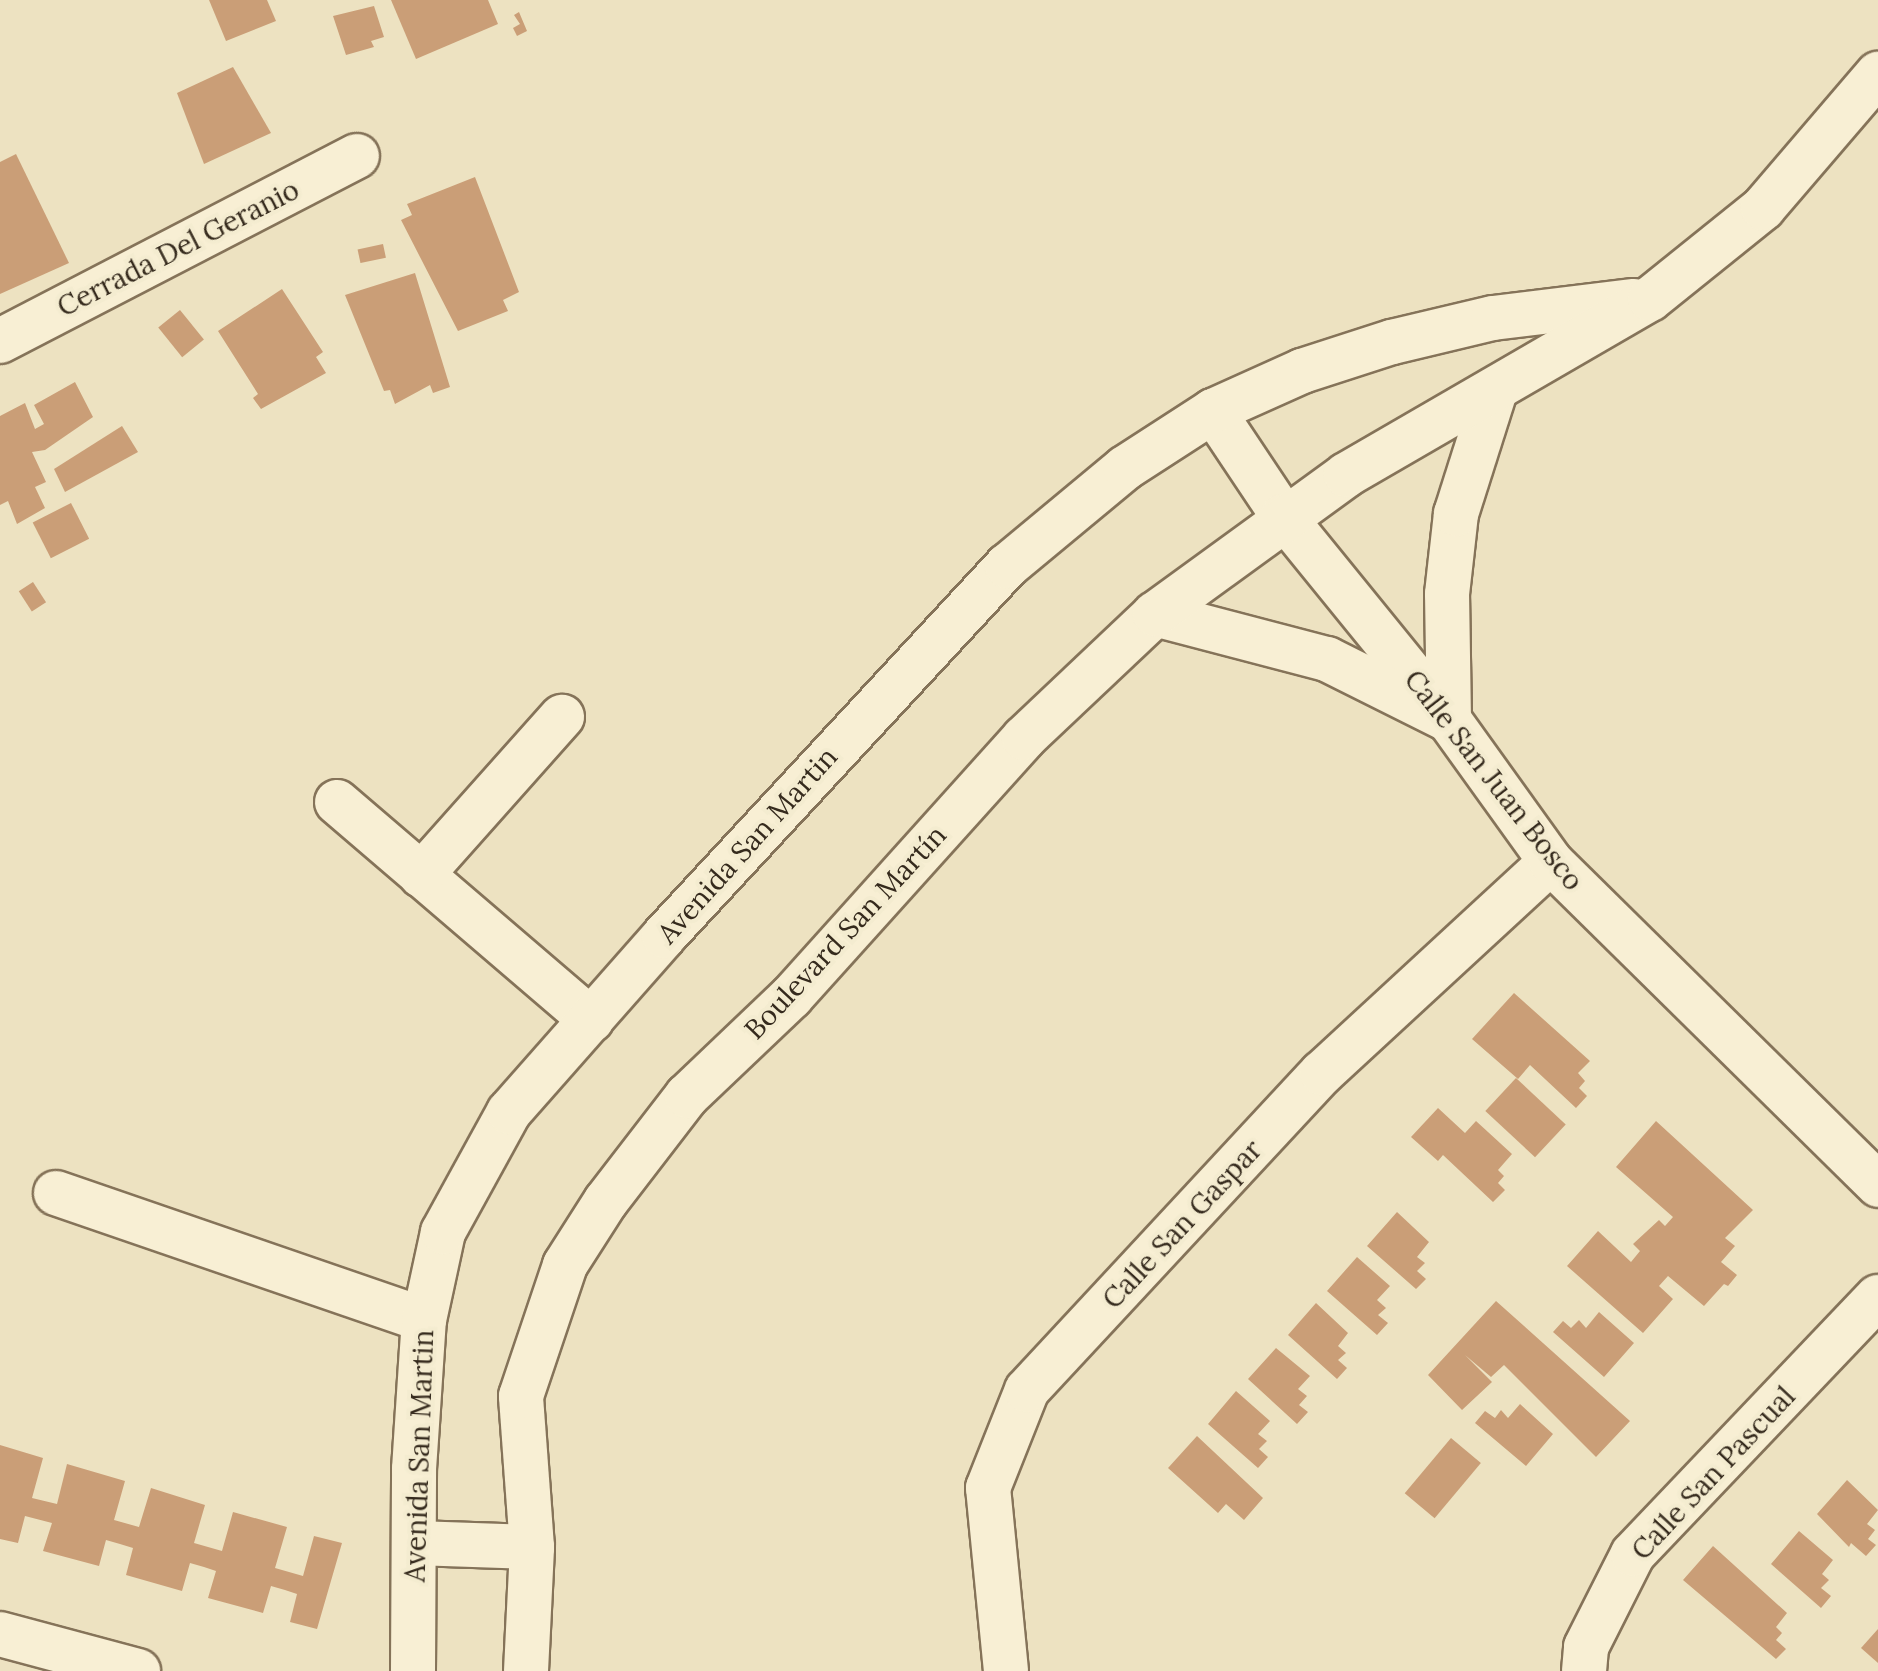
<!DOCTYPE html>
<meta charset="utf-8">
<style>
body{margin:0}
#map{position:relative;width:1878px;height:1671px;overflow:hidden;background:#ede2c1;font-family:Lora,serif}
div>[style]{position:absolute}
.building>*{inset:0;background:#ca9e77;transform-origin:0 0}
.roads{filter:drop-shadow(2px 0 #857359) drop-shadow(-2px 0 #857359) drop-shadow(0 2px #857359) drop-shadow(0 -2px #857359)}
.street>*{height:44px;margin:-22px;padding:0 22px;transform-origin:22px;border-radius:22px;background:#f8efd4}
.secondary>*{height:44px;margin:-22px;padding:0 22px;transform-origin:22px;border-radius:22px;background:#f8efd4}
span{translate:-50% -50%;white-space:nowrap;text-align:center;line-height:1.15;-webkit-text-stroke:8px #f4ecd0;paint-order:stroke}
.street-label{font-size:28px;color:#352a1d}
</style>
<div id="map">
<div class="building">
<i style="clip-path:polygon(209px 0,267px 0,276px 21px,226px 41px)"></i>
<i style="clip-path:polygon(391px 0,488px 0,498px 24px,416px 59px)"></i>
<i style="clip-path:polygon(374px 6px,384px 37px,371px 41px,374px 47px,346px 55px,333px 16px)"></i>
<i style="clip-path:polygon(519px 12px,527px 31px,517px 36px,513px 28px,520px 24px,514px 15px)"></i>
<i style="clip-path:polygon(233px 67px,271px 133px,204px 164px,177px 93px)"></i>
<i style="clip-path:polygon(16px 154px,69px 263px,0 294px,0 162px)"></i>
<i style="clip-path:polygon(475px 177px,519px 292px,503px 300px,508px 311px,458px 331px,401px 220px,412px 215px,407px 204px)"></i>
<i style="left:383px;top:244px;width:14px;height:26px;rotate:78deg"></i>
<i style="clip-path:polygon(415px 273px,450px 387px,433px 393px,430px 385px,395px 404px,390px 390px,384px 391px,345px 295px)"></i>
<i style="clip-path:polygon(282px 289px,323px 352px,316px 357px,326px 373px,261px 409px,253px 398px,258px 394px,218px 331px)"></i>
<i style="left:180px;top:310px;width:38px;height:28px;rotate:51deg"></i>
<i style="clip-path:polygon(75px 382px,93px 417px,45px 450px,32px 452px,46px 482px,35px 487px,45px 508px,17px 524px,8px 501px,0 505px,0 416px,25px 403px,35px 429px,44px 424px,34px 405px)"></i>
<i style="clip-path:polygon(122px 426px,138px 452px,65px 492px,54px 469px)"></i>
<i style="left:71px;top:503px;width:40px;height:43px;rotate:63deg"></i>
<i style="left:33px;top:582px;width:24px;height:17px;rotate:57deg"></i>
<i style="clip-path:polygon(1514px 993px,1590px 1061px,1578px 1073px,1585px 1081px,1579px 1088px,1587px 1096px,1576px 1108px,1530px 1065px,1518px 1079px,1472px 1039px)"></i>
<i style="left:1516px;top:1078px;width:68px;height:45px;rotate:43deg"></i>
<i style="clip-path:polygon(1438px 1108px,1465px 1133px,1476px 1121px,1512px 1154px,1498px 1170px,1504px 1176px,1498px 1183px,1505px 1190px,1493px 1202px,1443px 1155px,1438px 1161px,1411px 1137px)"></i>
<i style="clip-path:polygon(1656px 1121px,1753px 1210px,1725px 1238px,1735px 1246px,1721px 1262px,1737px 1275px,1728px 1286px,1724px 1284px,1704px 1306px,1668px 1276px,1659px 1286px,1673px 1299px,1643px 1333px,1567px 1266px,1598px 1231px,1631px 1262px,1640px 1251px,1633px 1244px,1659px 1220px,1665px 1226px,1673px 1217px,1616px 1167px)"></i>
<i style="clip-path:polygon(1397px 1212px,1429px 1242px,1417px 1257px,1425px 1263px,1417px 1271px,1426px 1279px,1416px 1289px,1367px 1246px)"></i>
<i style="clip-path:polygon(1357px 1257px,1390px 1286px,1377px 1300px,1386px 1308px,1378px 1315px,1388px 1323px,1377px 1335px,1327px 1291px)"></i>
<i style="clip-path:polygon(1496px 1301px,1630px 1421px,1596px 1457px,1504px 1365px,1491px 1377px,1465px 1355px,1492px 1382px,1462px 1410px,1428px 1375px)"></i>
<i style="clip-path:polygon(1316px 1303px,1348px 1333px,1338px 1346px,1346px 1353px,1338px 1360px,1347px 1368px,1337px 1379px,1288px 1335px)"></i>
<i style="clip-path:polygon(1599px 1312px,1634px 1343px,1604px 1377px,1553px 1332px,1563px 1321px,1571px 1328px,1579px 1320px,1586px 1328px)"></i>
<i style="clip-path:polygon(1276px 1348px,1310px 1376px,1298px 1389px,1307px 1396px,1299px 1405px,1308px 1412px,1297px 1424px,1248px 1379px)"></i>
<i style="clip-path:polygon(1236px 1391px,1270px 1421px,1258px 1434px,1267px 1441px,1259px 1449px,1268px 1457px,1258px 1468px,1208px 1424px)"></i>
<i style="clip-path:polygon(1520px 1404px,1553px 1434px,1526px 1466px,1475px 1423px,1485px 1411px,1495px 1418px,1501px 1410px,1508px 1418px)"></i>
<i style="clip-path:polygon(1197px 1436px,1263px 1498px,1244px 1520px,1226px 1504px,1218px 1513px,1168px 1468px)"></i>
<i style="left:1451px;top:1438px;width:39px;height:72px;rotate:40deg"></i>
<i style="clip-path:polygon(0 1445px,43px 1458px,32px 1498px,57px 1504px,67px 1464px,125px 1481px,114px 1520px,139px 1527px,151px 1488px,205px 1505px,194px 1543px,222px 1551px,233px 1512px,287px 1527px,275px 1568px,303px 1576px,314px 1536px,342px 1543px,317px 1629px,290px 1622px,297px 1594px,285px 1590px,271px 1586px,263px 1613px,208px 1598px,216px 1571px,204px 1567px,190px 1563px,182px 1591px,126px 1575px,133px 1548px,120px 1544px,106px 1540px,99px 1566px,43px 1551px,52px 1523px,25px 1516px,18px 1543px,0 1539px)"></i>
<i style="clip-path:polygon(1847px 1480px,1878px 1510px,1867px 1524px,1875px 1530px,1868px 1539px,1876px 1545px,1866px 1556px,1851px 1543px,1849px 1547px,1817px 1514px)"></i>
<i style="clip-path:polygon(1799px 1531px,1833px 1560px,1822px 1574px,1829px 1580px,1821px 1588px,1831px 1596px,1821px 1608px,1771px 1564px)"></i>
<i style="clip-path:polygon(1713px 1546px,1787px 1613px,1776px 1627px,1782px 1633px,1776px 1640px,1786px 1649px,1776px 1659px,1683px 1580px)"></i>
<i style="clip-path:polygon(1878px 1629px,1878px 1663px,1861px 1648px)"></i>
</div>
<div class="roads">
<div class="street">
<i style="left:0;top:341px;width:402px;rotate:-27.4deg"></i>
<i style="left:337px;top:802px;width:335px;rotate:40.6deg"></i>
<i style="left:421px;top:875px;width:212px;rotate:-48.3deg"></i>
<i style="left:56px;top:1193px;width:389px;rotate:19deg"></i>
<i style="left:415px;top:1543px;width:117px;rotate:2deg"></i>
<i style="left:0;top:1634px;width:143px;rotate:15deg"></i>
<i style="left:1006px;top:1671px;width:184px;rotate:-95.6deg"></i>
<i style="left:988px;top:1488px;width:105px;rotate:-68.3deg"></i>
<i style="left:1027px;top:1390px;width:433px;rotate:-47.1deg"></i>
<i style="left:1322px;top:1073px;width:311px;rotate:-42.7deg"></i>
<i style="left:1584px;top:1671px;width:24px;rotate:-85deg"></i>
<i style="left:1586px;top:1647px;width:104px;rotate:-63.2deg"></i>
<i style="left:1633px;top:1554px;width:355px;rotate:-46.4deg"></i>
</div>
<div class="secondary">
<i style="left:1213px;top:411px;width:126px;rotate:56.3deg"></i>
<i style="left:1283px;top:516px;width:263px;rotate:50.9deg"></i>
<i style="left:1449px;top:720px;width:175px;rotate:54.3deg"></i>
<i style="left:1551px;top:862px;width:460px;rotate:44.6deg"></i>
<i style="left:1155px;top:614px;width:178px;rotate:14.7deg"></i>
<i style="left:1327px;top:659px;width:136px;rotate:26.6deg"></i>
<i style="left:1449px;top:720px;width:126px;rotate:-90.9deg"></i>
<i style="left:1447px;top:594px;width:81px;rotate:-83.6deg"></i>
<i style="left:1456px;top:514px;width:126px;rotate:-72.4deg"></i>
<i style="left:413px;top:1671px;width:202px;rotate:-89.7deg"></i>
<i style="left:414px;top:1469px;width:149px;rotate:-86.2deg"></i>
<i style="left:424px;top:1320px;width:90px;rotate:-77.8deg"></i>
<i style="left:443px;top:1232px;width:137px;rotate:-61.2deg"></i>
<i style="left:509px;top:1112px;width:235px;rotate:-48.6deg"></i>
<i style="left:664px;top:936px;width:505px;rotate:-47.17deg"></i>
<i style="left:1007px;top:566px;width:153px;rotate:-39.7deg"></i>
<i style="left:1125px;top:468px;width:105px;rotate:-32.9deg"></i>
<i style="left:1213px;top:411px;width:98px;rotate:-24.2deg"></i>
<i style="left:1302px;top:371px;width:95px;rotate:-17.9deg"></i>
<i style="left:1392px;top:342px;width:104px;rotate:-13.4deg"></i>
<i style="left:1493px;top:318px;width:142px;rotate:-6.9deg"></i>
<i style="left:526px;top:1671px;width:124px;rotate:-87.2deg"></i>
<i style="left:532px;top:1547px;width:151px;rotate:-94.2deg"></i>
<i style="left:521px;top:1396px;width:138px;rotate:-71.4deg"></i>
<i style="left:565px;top:1265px;width:76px;rotate:-57.4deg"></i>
<i style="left:606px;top:1201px;width:133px;rotate:-52.4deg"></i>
<i style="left:687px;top:1096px;width:144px;rotate:-43.6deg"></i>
<i style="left:791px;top:997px;width:348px;rotate:-48deg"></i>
<i style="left:1024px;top:738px;width:180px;rotate:-43.4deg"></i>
<i style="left:1155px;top:614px;width:236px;rotate:-36deg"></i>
<i style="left:1346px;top:475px;width:351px;rotate:-30.1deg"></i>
<i style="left:1650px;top:299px;width:145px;rotate:-38.8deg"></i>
<i style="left:1763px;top:208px;width:177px;rotate:-49.4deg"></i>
</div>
</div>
<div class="street-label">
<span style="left:178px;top:248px;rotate:-27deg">Cerrada Del Geranio</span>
<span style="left:1494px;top:780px;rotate:52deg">Calle San Juan Bosco</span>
<span style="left:747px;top:845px;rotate:-48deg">Avenida San Martin</span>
<span style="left:845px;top:932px;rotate:-47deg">Boulevard San Martín</span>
<span style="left:1182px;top:1224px;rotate:-47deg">Calle San Gaspar</span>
<span style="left:419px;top:1456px;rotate:-88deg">Avenida San Martin</span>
<span style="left:1713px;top:1473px;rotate:-47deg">Calle San Pascual</span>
</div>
</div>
